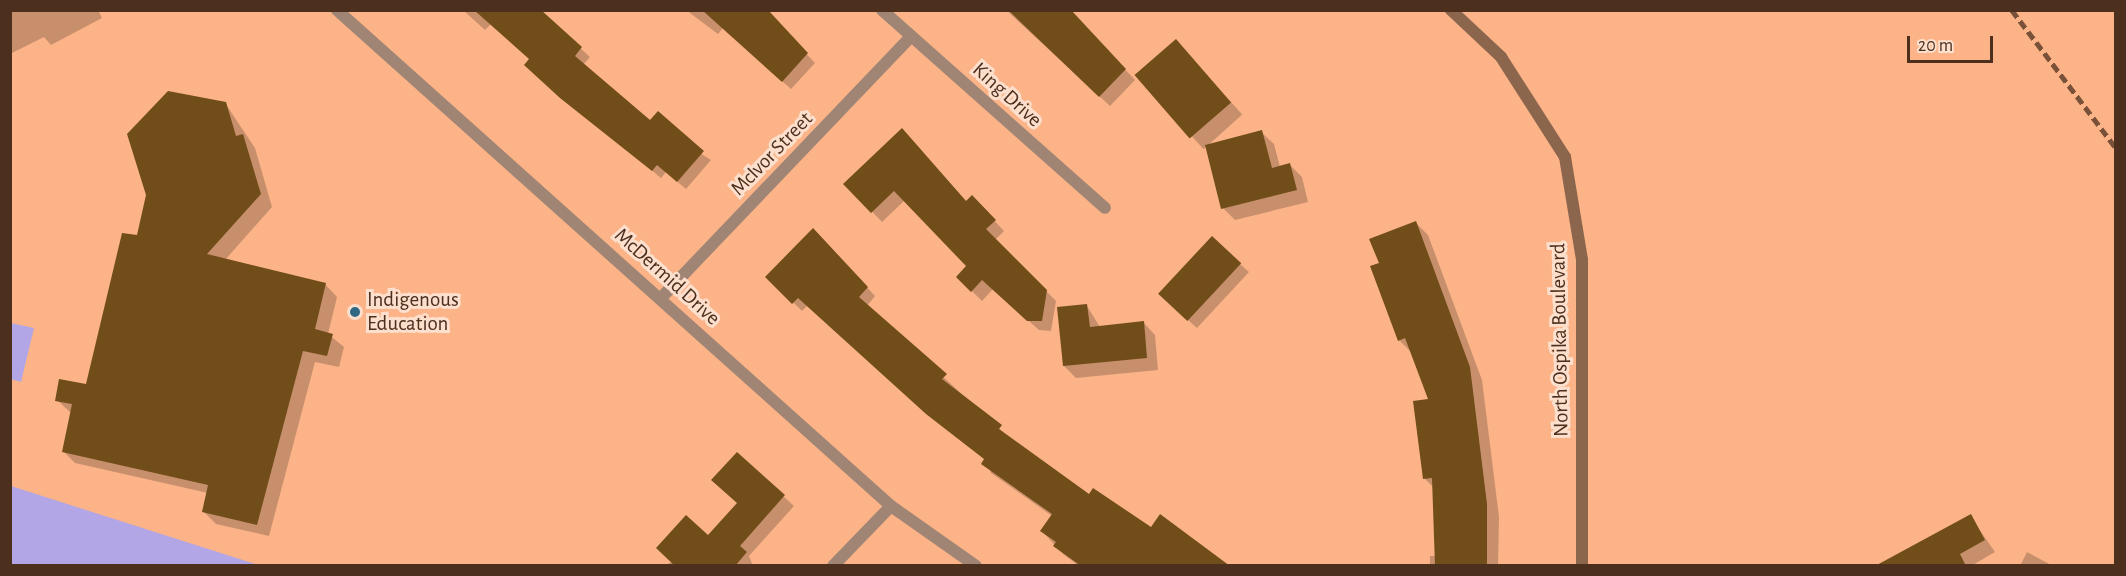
<!DOCTYPE html>
<style>
body{margin:0}
#map{position:relative;width:2126px;height:576px;overflow:hidden;background:#fbb387;font-family:"Alegreya Sans",sans-serif}
div>[style]{position:absolute}
.green>*{inset:0;background:#b2a6e6}
.shadow>*{inset:0;background:#0003;transform-origin:0 0}
.building>*{inset:0;background:#714d1a;transform-origin:0 0}
.street>*{height:12px;margin:-6px;padding:0 6px;transform-origin:6px;border-radius:6px;background:#a08574}
.secondary>*{height:12px;margin:-6px;padding:0 6px;transform-origin:6px;border-radius:6px;background:#8c654d}
.rail>*{height:4.5px;margin-top:-2.25px;transform-origin:0;background:repeating-linear-gradient(90deg,#795138 0 9px,transparent 0 13.5px)}
.dots>*{width:16px;height:16px;translate:-50% -50%;box-sizing:border-box;border:3px solid #fddfcd;border-radius:50%}
span{translate:-50% -50%;white-space:nowrap;text-align:center;line-height:1.15;-webkit-text-stroke:6px #fddfcd;paint-order:stroke}
.street-label{font-size:21px;color:#4c2f1d}
.poi-label{font-size:21px;color:#4c2f1d}
.left{translate:0 -50%;text-align:left}
.frame{position:absolute;inset:0;border:12px solid #4c2f1d;pointer-events:none}
.scale{position:absolute;left:1907px;top:36px;width:86px;height:27px;box-sizing:border-box;border:3px solid #4c2f1d;border-top:0;padding-left:8px;font-size:18px;line-height:21px;white-space:nowrap;color:#4c2f1d;-webkit-text-stroke:4px #fddfcd;paint-order:stroke}
</style>
<div id="map">
<div class="green">
<i style="clip-path:polygon(11px 323px,34px 328px,21px 382px,11px 379px)"></i>
<i style="clip-path:polygon(11px 486px,258px 565px,11px 565px)"></i>
</div>
<div class="shadow">
<i style="clip-path:polygon(10px 10px,98px 10px,102px 18px,51px 45px,44px 37px,10px 54px)"></i>
<i style="clip-path:polygon(463px 10px,538px 10px,590px 57px,583px 65px,650px 122px,711px 160px,686px 189px,666px 172px,661px 178px,534px 73px,531px 60px,491px 24px,485px 30px)"></i>
<i style="clip-path:polygon(686px 10px,765px 10px,815px 63px,791px 89px,723px 28px,718px 34px)"></i>
<i style="clip-path:polygon(1006px 10px,1070px 10px,1135px 80px,1110px 106px)"></i>
<i style="left:1176px;top:41px;width:99px;height:52px;rotate:48deg"></i>
<i style="clip-path:polygon(225px 103px,255px 148px,272px 207px,225px 260px,325px 284px,337px 297px,328px 334px,344px 347px,339px 367px,315px 362px,269px 536px,216px 524px,204px 512px,208px 493px,75px 463px,63px 451px,71px 413px,57px 400px,87px 386px,139px 237px)"></i>
<i style="clip-path:polygon(902px 130px,967px 202px,972px 197px,1004px 231px,995px 240px,1056px 301px,1051px 331px,1039px 330px,993px 289px,982px 301px,968px 287px,968px 266px,905px 200px,882px 222px,846px 184px)"></i>
<i style="clip-path:polygon(1261px 132px,1274px 144px,1280px 167px,1290px 165px,1302px 177px,1308px 202px,1235px 220px,1223px 208px)"></i>
<i style="clip-path:polygon(1416px 223px,1428px 235px,1482px 380px,1499px 517px,1498px 566px,1430px 566px,1430px 556px,1437px 556px,1435px 489px,1425px 479px,1430px 400px,1412px 353px,1399px 340px,1380px 264px)"></i>
<i style="clip-path:polygon(822px 239px,875px 296px,867px 306px,1008px 437px,1089px 496px,1225px 566px,1079px 566px,1063px 554px,1042px 531px,1052px 516px,991px 473px,986px 460px,808px 305px,802px 311px,767px 277px)"></i>
<i style="clip-path:polygon(1240px 264px,1249px 272px,1197px 328px,1169px 303px)"></i>
<i style="clip-path:polygon(1087px 306px,1100px 327px,1143px 322px,1155px 335px,1158px 370px,1076px 378px,1064px 366px)"></i>
<i style="clip-path:polygon(737px 454px,794px 506px,749px 556px,753px 566px,665px 566px,708px 537px,739px 504px)"></i>
<i style="clip-path:polygon(1970px 516px,1995px 552px,1971px 566px,1893px 566px)"></i>
<i style="clip-path:polygon(2027px 552px,2053px 566px,2020px 566px)"></i>
</div>
<div class="building">
<i style="clip-path:polygon(474px 10px,541px 10px,582px 47px,575px 56px,650px 120px,658px 111px,704px 151px,677px 182px,657px 165px,652px 171px,560px 98px,524px 65px,529px 59px)"></i>
<i style="clip-path:polygon(702px 10px,768px 10px,808px 53px,782px 82px)"></i>
<i style="clip-path:polygon(1008px 10px,1071px 10px,1126px 69px,1099px 97px)"></i>
<i style="left:1176px;top:39px;width:84px;height:55px;rotate:49deg"></i>
<i style="clip-path:polygon(168px 91px,226px 102px,236px 136px,243px 134px,261px 194px,207px 254px,326px 283px,315px 329px,333px 334px,327px 356px,303px 351px,257px 525px,202px 512px,208px 485px,62px 452px,72px 404px,55px 401px,59px 379px,86px 384px,122px 233px,137px 235px,146px 195px,127px 134px)"></i>
<i style="clip-path:polygon(902px 128px,966px 201px,972px 195px,996px 220px,986px 229px,1047px 290px,1042px 321px,1027px 321px,982px 280px,971px 292px,956px 277px,966px 266px,894px 191px,871px 213px,843px 184px)"></i>
<i style="clip-path:polygon(1262px 130px,1272px 168px,1290px 163px,1297px 190px,1221px 209px,1205px 145px)"></i>
<i style="clip-path:polygon(1416px 221px,1470px 367px,1487px 504px,1487px 566px,1435px 566px,1432px 478px,1423px 479px,1413px 401px,1428px 399px,1405px 338px,1398px 341px,1370px 266px,1379px 263px,1369px 239px)"></i>
<i style="clip-path:polygon(813px 228px,868px 287px,859px 297px,947px 374px,942px 379px,1002px 425px,999px 429px,1089px 494px,1093px 488px,1151px 527px,1160px 514px,1230px 566px,1081px 566px,1053px 546px,1056px 542px,1040px 531px,1052px 514px,981px 464px,984px 459px,926px 414px,798px 298px,792px 304px,765px 277px)"></i>
<i style="left:1212px;top:236px;width:40px;height:79px;rotate:43deg"></i>
<i style="clip-path:polygon(1087px 304px,1090px 327px,1144px 321px,1147px 358px,1063px 366px,1057px 307px)"></i>
<i style="clip-path:polygon(737px 452px,785px 495px,740px 546px,747px 552px,735px 566px,675px 566px,656px 548px,686px 515px,708px 535px,737px 503px,711px 480px)"></i>
<i style="clip-path:polygon(1971px 514px,1985px 540px,1960px 554px,1966px 566px,1875px 566px)"></i>
</div>
<div class="street">
<i style="left:337px;top:10px;width:744px;rotate:41.84deg"></i>
<i style="left:891px;top:506px;width:104px;rotate:35.2deg"></i>
<i style="left:882px;top:10px;width:298px;rotate:41.6deg"></i>
<i style="left:661px;top:298px;width:362px;rotate:-46.3deg"></i>
<i style="left:833px;top:566px;width:83px;rotate:-46deg"></i>
</div>
<div class="secondary">
<i style="left:1451px;top:10px;width:69px;rotate:43.2deg"></i>
<i style="left:1501px;top:57px;width:119px;rotate:57.4deg"></i>
<i style="left:1565px;top:157px;width:104px;rotate:80.6deg"></i>
<i style="left:1582px;top:260px;width:306px;rotate:90deg"></i>
</div>
<div class="rail">
<i style="left:2012px;top:10px;width:173px;rotate:53deg"></i>
</div>
<div class="dots">
<i style="left:355px;top:312px;background:#316883"></i>
</div>
<div class="street-label">
<span style="left:1007px;top:95px;rotate:42deg">King Drive</span>
<span style="left:772px;top:154px;rotate:-46deg">McIvor Street</span>
<span style="left:667px;top:277px;rotate:42deg">McDermid Drive</span>
<span style="left:1560px;top:340px;rotate:-91deg">North Ospika Boulevard</span>
</div>
<div class="poi-label">
<span class="left" style="left:367px;top:312px">Indigenous<br>Education</span>
</div>
<div class="frame"></div>
<div class="scale">20 m</div>
</div>
